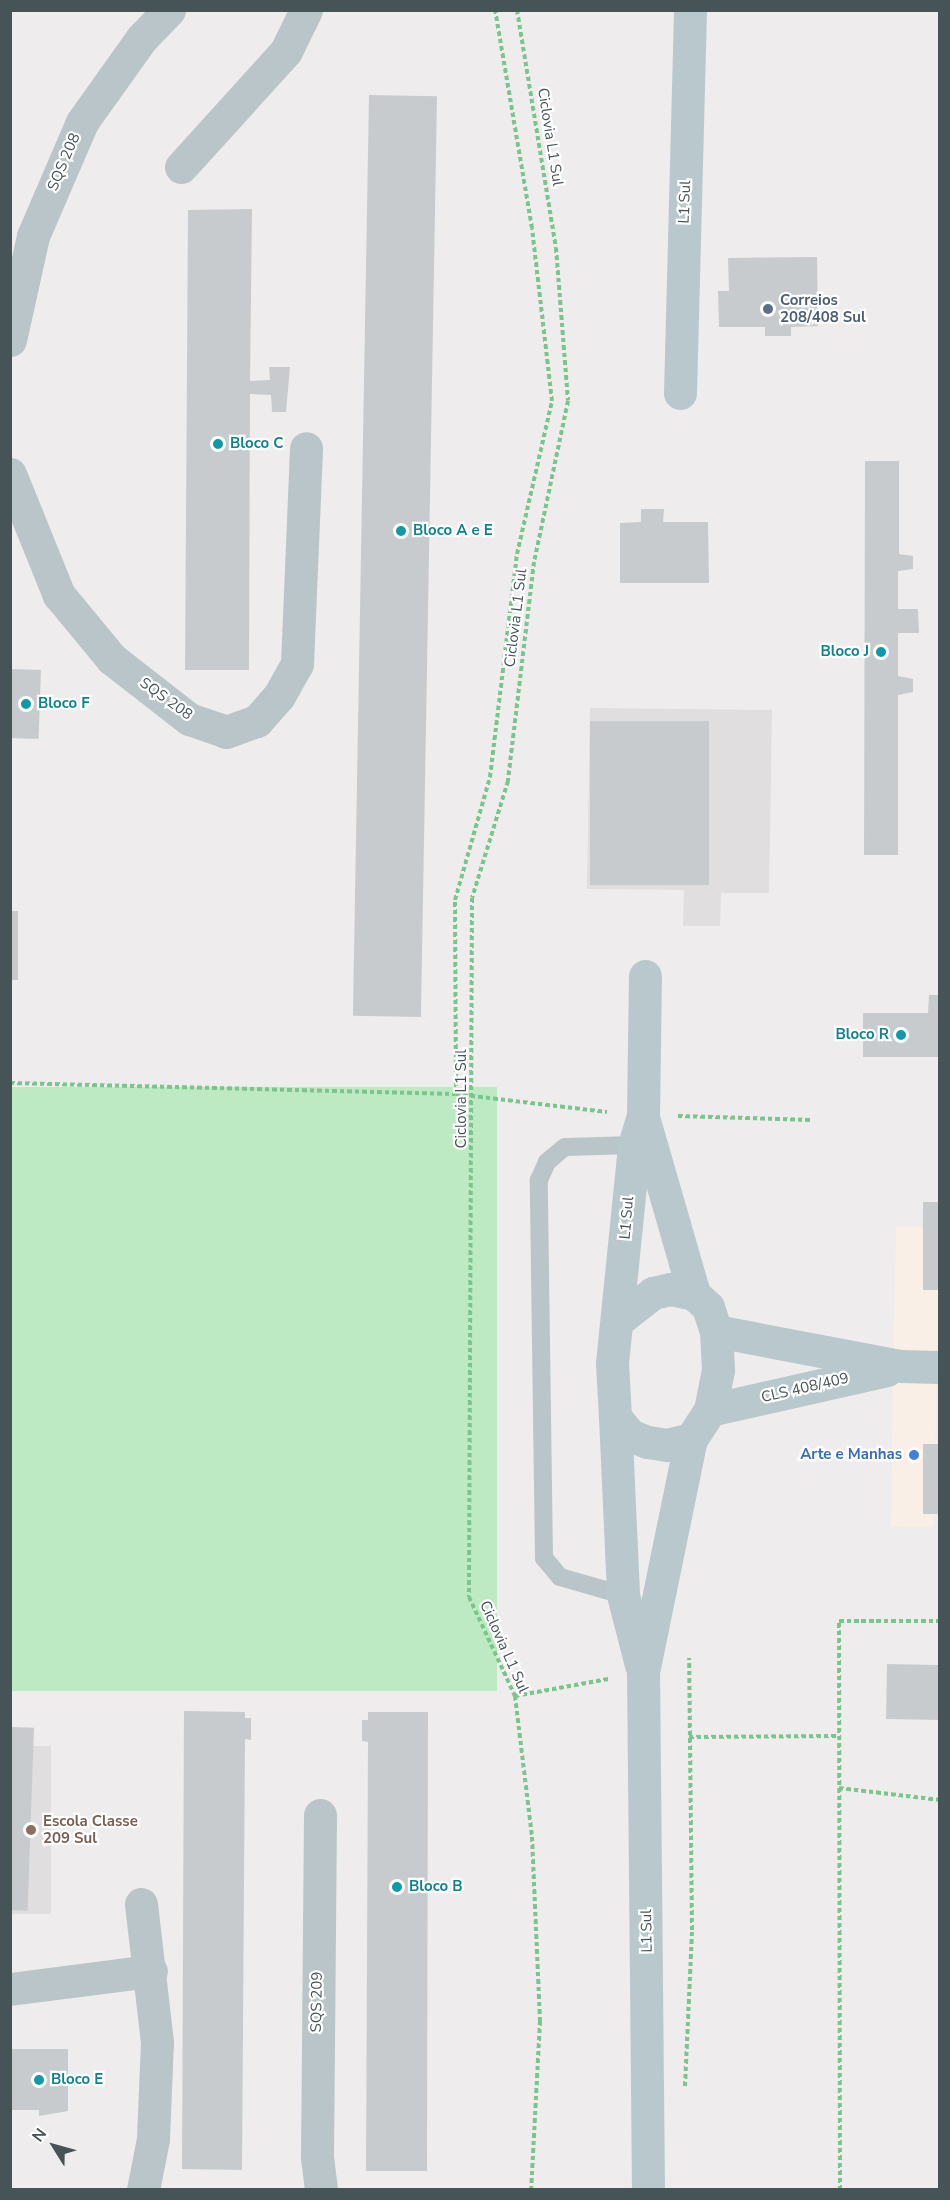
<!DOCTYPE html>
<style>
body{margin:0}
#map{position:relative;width:950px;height:2200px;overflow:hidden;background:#efeced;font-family:"Nunito Sans",sans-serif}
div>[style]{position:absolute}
.commercial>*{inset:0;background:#faefe6;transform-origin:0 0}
.education>*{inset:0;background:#e0dede;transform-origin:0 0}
.green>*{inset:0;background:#bdeac3;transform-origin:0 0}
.building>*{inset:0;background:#c7cbce;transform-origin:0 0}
.path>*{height:4px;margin-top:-2px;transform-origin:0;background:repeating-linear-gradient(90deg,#79c58c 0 4.5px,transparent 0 7.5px)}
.lane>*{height:18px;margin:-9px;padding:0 9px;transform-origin:9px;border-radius:9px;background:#b9c5c8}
.street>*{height:33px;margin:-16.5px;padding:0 16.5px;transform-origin:16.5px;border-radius:16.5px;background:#b9c5c8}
.secondary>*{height:33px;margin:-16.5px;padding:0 16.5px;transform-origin:16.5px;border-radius:16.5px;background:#b9c8cd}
.dots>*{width:16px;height:16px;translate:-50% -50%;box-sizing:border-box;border:3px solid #fff;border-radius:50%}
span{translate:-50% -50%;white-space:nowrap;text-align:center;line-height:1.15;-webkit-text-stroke:4.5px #fff;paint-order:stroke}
.street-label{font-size:15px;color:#465458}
.service-label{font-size:15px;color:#4e5e75;font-weight:700}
.left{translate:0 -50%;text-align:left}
.culture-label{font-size:15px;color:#0d838f;font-weight:700}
.right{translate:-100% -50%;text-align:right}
.shop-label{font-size:15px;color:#366cbe;font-weight:700}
.education-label{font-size:15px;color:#785e54;font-weight:700}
.frame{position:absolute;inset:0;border:12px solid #465458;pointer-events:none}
.north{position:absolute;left:24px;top:2116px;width:60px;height:60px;-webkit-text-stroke:4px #fff;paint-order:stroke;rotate:307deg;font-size:16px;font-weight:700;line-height:24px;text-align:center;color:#465458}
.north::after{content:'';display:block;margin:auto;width:21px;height:27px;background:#465458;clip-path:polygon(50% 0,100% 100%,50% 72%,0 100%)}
</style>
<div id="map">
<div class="commercial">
<i style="left:896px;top:1226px;width:43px;height:300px;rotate:1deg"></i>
</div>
<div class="education">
<i style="clip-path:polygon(590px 708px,772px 710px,769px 893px,721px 893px,720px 926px,683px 926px,684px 890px,587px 889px)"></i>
<i style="left:10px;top:1746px;width:41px;height:168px"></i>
</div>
<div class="green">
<i style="left:11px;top:1087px;width:486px;height:604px"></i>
</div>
<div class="building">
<i style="left:369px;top:95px;width:68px;height:921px;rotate:1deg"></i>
<i style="clip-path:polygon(252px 209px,250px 381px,270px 380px,269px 367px,290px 367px,286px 412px,272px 412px,271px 395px,250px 394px,249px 670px,185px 670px,188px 210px)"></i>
<i style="clip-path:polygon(817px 257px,818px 326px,791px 327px,791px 336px,765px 336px,765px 327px,719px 327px,718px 291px,729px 291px,728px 258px)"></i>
<i style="clip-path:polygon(865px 461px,899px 461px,899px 554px,913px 556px,913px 569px,898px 571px,898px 609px,918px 609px,919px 633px,898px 633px,898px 676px,913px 679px,913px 692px,898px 695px,898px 855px,864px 855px)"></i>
<i style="clip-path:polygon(641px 509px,664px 509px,663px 522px,708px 522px,709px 583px,620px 583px,620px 523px,641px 522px)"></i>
<i style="left:10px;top:669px;width:31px;height:69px;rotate:2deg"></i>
<i style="left:590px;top:721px;width:119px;height:164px"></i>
<i style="left:10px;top:911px;width:8px;height:69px"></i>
<i style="clip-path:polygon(929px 995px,940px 995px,940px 1057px,863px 1057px,863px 1013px,928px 1013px)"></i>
<i style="left:923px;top:1202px;width:17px;height:88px"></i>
<i style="left:923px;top:1444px;width:17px;height:70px"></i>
<i style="left:887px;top:1664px;width:53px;height:55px;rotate:1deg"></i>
<i style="clip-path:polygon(184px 1711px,245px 1712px,245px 1718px,251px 1718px,251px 1740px,245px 1739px,242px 2170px,182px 2169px)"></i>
<i style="clip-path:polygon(368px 1712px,428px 1712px,427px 2171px,366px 2171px,368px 1742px,362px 1741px,362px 1720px,368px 1720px)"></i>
<i style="left:10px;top:1727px;width:24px;height:183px;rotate:2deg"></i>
<i style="clip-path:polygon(10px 2049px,68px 2049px,68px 2111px,39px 2116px,39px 2110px,10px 2110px)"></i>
</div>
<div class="path">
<i style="left:517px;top:10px;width:241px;rotate:80.7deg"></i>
<i style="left:556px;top:248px;width:153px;rotate:85.5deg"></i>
<i style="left:568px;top:401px;width:165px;rotate:101.9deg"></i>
<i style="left:534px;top:562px;width:221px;rotate:96.8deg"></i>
<i style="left:508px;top:781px;width:122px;rotate:107.1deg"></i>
<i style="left:472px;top:898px;width:699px;rotate:90.25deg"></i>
<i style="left:469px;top:1597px;width:109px;rotate:65.1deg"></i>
<i style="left:515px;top:1696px;width:142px;rotate:83.1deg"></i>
<i style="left:532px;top:1837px;width:184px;rotate:87.5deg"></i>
<i style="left:540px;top:2021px;width:169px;rotate:93deg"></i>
<i style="left:10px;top:1083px;width:446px;rotate:1.4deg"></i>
<i style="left:456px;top:1094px;width:194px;rotate:-90.3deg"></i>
<i style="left:455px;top:900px;width:128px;rotate:-74.1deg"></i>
<i style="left:490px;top:777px;width:225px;rotate:-83.1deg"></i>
<i style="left:517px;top:554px;width:157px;rotate:-77.1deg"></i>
<i style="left:552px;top:401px;width:174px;rotate:-96.6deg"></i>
<i style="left:532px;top:228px;width:221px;rotate:-99.6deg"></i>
<i style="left:456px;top:1094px;width:152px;rotate:6.8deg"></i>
<i style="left:678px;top:1116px;width:134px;rotate:1.7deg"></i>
<i style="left:515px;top:1696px;width:96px;rotate:-10.3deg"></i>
<i style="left:689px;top:1737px;width:150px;rotate:-0.4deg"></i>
<i style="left:839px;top:1788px;width:102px;rotate:6.8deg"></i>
<i style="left:685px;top:2086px;width:156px;rotate:-87.4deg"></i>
<i style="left:692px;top:1930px;width:272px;rotate:-90.6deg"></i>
<i style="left:840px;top:2190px;width:569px;rotate:-90.1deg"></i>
<i style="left:839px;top:1621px;width:101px"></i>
</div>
<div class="lane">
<i style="left:623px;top:1595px;width:66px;rotate:-164.1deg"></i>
<i style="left:560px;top:1577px;width:25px;rotate:-130deg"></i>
<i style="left:544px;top:1558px;width:378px;rotate:-90.8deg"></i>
<i style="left:539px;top:1180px;width:20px;rotate:-66deg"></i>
<i style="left:547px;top:1162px;width:23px;rotate:-40deg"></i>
<i style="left:565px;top:1147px;width:69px;rotate:-1.7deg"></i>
</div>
<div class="street">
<i style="left:181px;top:167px;width:156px;rotate:-47.8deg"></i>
<i style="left:286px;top:51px;width:46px;rotate:-64deg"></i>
<i style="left:10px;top:340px;width:107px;rotate:-77.5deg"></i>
<i style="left:33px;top:236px;width:124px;rotate:-66.7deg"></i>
<i style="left:82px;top:122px;width:103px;rotate:-54.5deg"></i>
<i style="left:142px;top:38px;width:39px;rotate:-46deg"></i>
<i style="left:10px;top:474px;width:131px;rotate:68deg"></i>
<i style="left:59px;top:595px;width:83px;rotate:50.4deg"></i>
<i style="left:112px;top:659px;width:98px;rotate:37.9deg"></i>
<i style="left:189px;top:719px;width:39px;rotate:19deg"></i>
<i style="left:226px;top:732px;width:33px;rotate:-20deg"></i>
<i style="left:257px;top:721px;width:33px;rotate:-49deg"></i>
<i style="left:279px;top:696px;width:37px;rotate:-61deg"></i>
<i style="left:297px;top:664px;width:216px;rotate:-87.6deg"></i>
<i style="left:320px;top:1815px;width:342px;rotate:90.5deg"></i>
<i style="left:317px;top:2157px;width:33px;rotate:83deg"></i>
<i style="left:141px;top:1904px;width:139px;rotate:83.4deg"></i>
<i style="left:157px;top:2042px;width:97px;rotate:92.4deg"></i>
<i style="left:153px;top:2139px;width:52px;rotate:101.1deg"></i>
<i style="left:10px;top:1989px;width:142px;rotate:-7.3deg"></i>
</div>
<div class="secondary">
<i style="left:680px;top:393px;width:383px;rotate:-88.5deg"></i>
<i style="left:643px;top:1117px;width:184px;rotate:73.9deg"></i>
<i style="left:617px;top:1321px;width:46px;rotate:-37.9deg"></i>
<i style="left:653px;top:1293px;width:18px;rotate:-13deg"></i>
<i style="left:671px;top:1289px;width:24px;rotate:12deg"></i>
<i style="left:694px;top:1294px;width:19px;rotate:43deg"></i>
<i style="left:708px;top:1307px;width:25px;rotate:72deg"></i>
<i style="left:716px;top:1331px;width:39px;rotate:87deg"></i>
<i style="left:718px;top:1370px;width:41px;rotate:101.3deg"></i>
<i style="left:710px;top:1410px;width:35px;rotate:123deg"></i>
<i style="left:691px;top:1439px;width:25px;rotate:166deg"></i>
<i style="left:667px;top:1445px;width:20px;rotate:-171deg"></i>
<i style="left:647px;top:1442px;width:18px;rotate:-158deg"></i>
<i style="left:630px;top:1435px;width:23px;rotate:-130deg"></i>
<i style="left:615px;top:1417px;width:54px;rotate:-93.2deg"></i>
<i style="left:612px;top:1363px;width:219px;rotate:-84.2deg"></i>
<i style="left:634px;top:1145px;width:30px;rotate:-73deg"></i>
<i style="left:643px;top:1116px;width:140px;rotate:-89.2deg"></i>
<i style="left:716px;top:1331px;width:187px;rotate:10.8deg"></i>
<i style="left:900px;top:1366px;width:40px;rotate:1.4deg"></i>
<i style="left:710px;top:1410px;width:181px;rotate:-12.7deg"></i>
<i style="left:615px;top:1417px;width:178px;rotate:87.4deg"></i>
<i style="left:623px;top:1595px;width:72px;rotate:75.6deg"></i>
<i style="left:648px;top:2190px;width:518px;rotate:-90.55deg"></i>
<i style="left:643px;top:1672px;width:238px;rotate:-78.4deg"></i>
</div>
<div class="dots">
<i style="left:768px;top:309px;background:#5c6f8a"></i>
<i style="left:218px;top:444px;background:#0f9aa8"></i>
<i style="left:401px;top:531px;background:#0f9aa8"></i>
<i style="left:881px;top:652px;background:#0f9aa8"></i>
<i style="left:26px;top:704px;background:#0f9aa8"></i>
<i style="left:901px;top:1035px;background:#0f9aa8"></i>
<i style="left:914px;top:1455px;background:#3f7fe0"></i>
<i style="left:31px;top:1830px;background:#8d6e63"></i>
<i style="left:397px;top:1887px;background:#0f9aa8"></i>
<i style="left:39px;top:2080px;background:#0f9aa8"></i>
</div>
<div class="street-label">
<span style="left:550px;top:137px;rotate:81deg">Ciclovia L1 Sul</span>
<span style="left:64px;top:162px;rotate:-67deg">SQS 208</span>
<span style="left:685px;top:202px;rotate:-88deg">L1 Sul</span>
<span style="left:516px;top:618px;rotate:-83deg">Ciclovia L1 Sul</span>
<span style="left:166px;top:699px;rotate:36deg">SQS 208</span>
<span style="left:462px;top:1099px;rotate:-90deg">Ciclovia L1 Sul</span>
<span style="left:627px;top:1218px;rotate:-85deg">L1 Sul</span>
<span style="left:805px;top:1388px;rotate:-13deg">CLS 408/409</span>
<span style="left:504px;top:1647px;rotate:66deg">Ciclovia L1 Sul</span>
<span style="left:647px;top:1931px;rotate:-91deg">L1 Sul</span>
<span style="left:317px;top:2002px;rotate:-89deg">SQS 209</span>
</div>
<div class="service-label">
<span class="left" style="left:780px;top:309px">Correios<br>208/408 Sul</span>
</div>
<div class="culture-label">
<span class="left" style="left:230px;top:444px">Bloco C</span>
<span class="left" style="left:413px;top:531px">Bloco A e E</span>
<span class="right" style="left:869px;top:652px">Bloco J</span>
<span class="left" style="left:38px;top:704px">Bloco F</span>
<span class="right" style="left:889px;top:1035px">Bloco R</span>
<span class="left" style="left:409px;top:1887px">Bloco B</span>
<span class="left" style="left:51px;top:2080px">Bloco E</span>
</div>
<div class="shop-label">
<span class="right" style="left:902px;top:1455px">Arte e Manhas</span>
</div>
<div class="education-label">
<span class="left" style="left:43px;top:1830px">Escola Classe<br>209 Sul</span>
</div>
<div class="frame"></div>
<div class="north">N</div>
</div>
